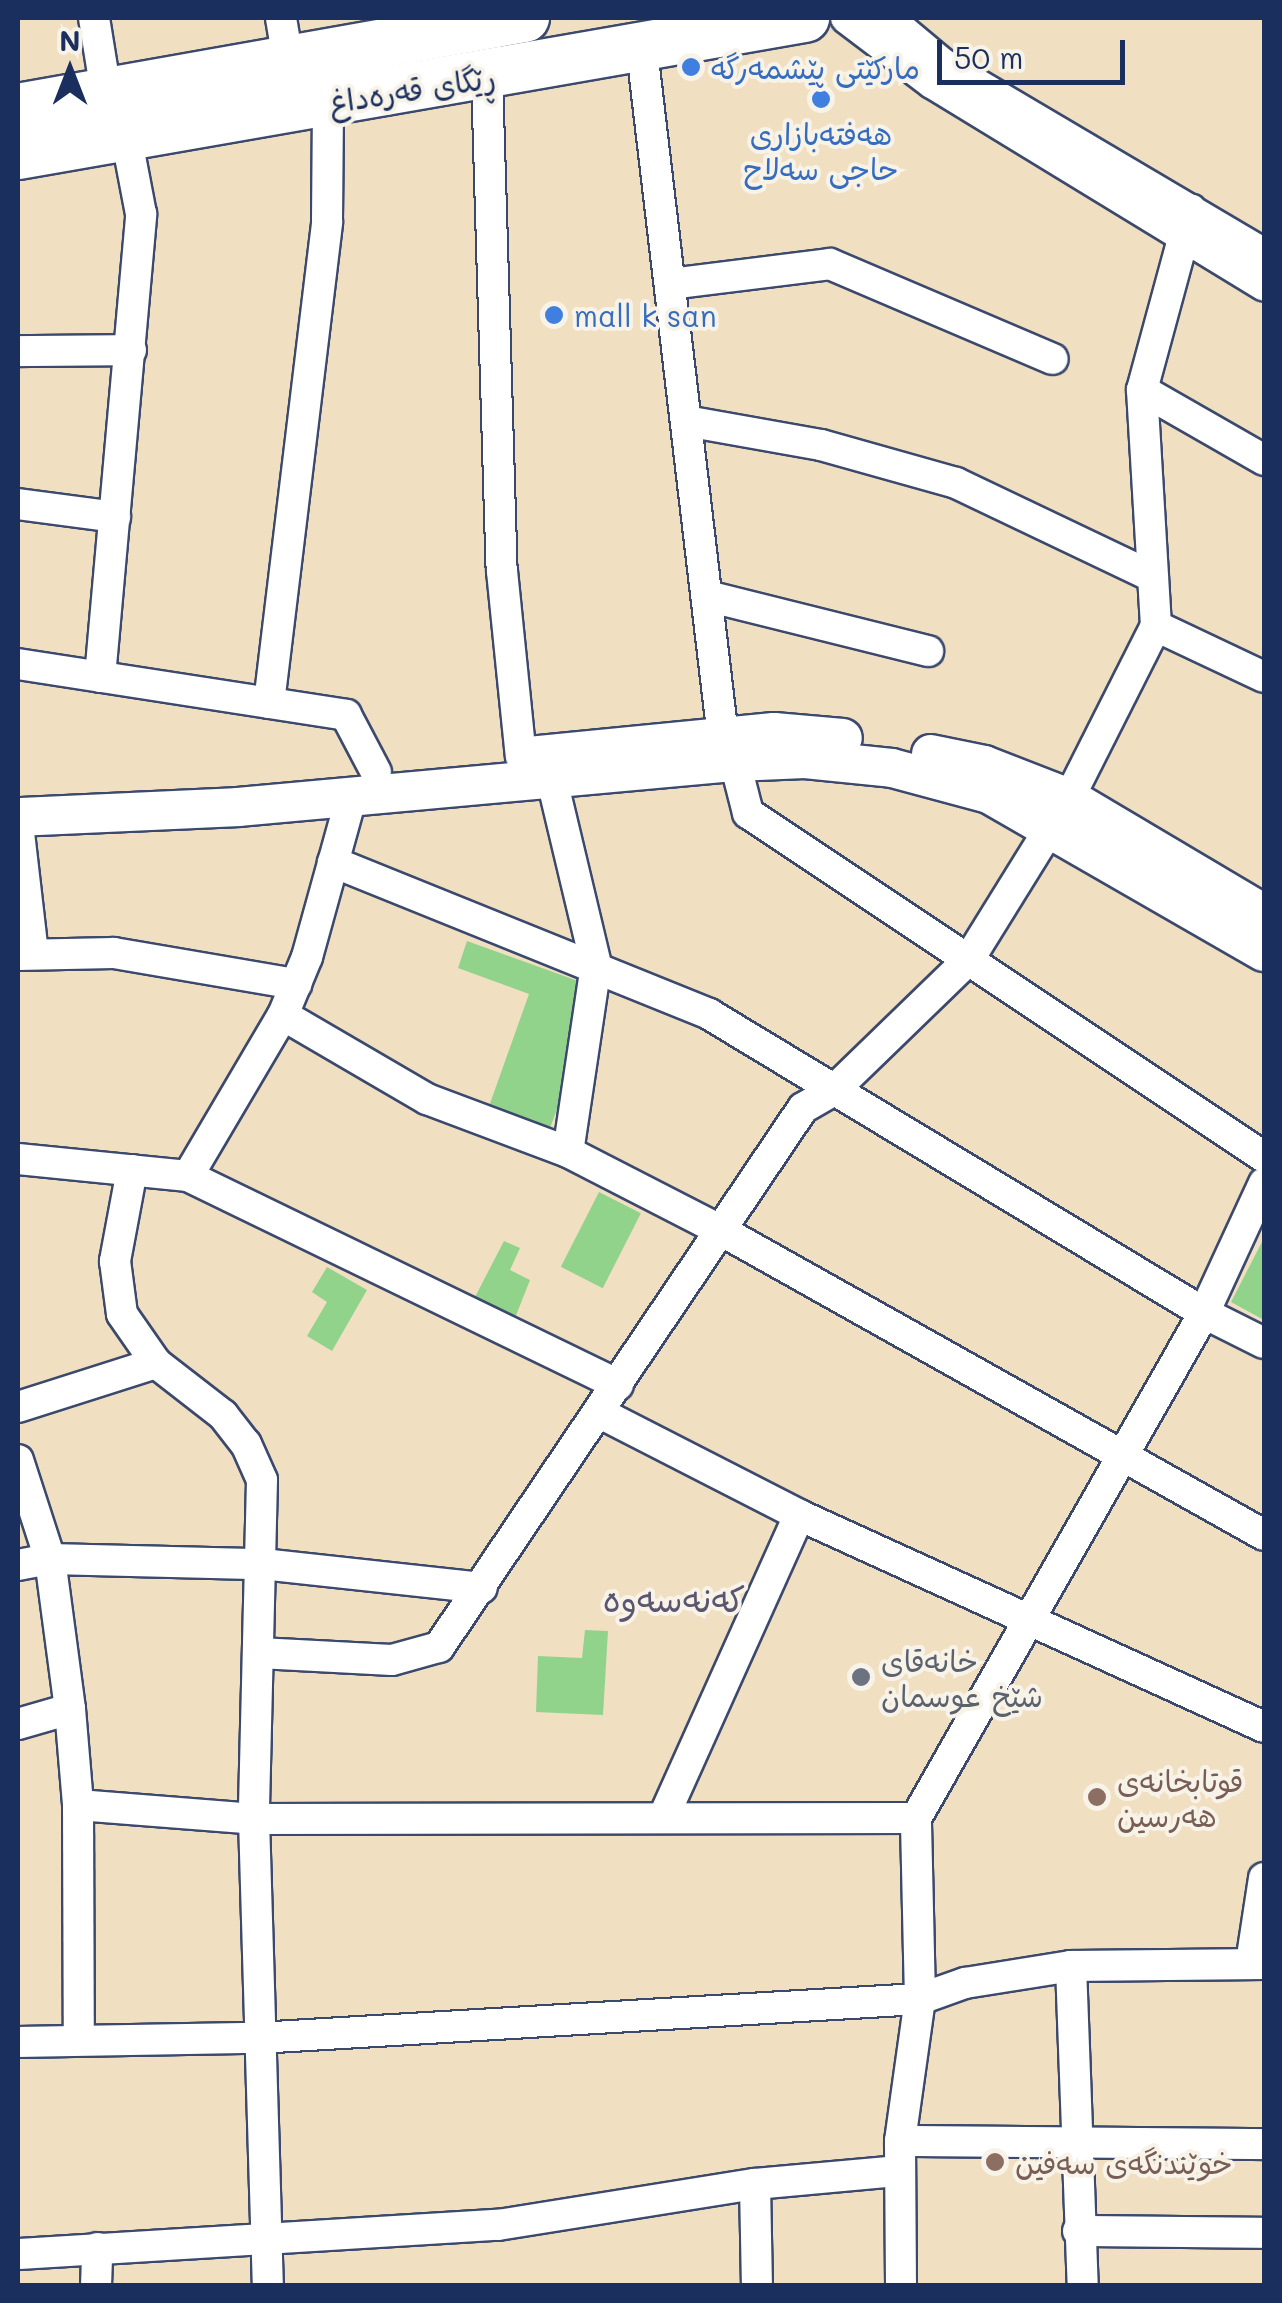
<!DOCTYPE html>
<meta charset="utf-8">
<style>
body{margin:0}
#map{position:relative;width:1282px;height:2303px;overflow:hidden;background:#f1dfc1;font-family:Mali,"Playpen Sans Arabic",sans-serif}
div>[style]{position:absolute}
.green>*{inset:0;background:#91d38b;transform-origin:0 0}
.roads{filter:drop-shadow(2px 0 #3b496d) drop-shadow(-2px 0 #3b496d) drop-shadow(0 2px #3b496d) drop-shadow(0 -2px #3b496d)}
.minor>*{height:30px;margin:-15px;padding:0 15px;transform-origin:15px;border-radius:15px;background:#fff}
.tertiary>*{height:38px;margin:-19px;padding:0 19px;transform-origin:19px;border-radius:19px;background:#fff}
.primary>*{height:48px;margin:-24px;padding:0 24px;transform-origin:24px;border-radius:24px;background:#fff}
.dots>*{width:28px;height:28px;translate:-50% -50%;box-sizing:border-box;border:5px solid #f7f3e8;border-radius:50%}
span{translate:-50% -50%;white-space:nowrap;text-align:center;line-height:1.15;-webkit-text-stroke:8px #f7f3e8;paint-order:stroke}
.shop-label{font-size:30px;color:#366cbe}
.left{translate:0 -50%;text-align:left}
.street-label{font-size:30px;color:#1b2f5e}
.worship-label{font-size:30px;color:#5b616d}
.education-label{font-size:30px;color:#785e54}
.quarter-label{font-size:35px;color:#5c556f}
.frame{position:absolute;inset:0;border:20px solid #1b2f5e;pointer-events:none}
.north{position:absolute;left:20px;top:20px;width:100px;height:100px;-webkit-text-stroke:8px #f7f3e8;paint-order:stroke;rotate:0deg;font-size:28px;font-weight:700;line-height:40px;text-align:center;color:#1b2f5e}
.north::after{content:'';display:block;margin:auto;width:35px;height:45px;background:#1b2f5e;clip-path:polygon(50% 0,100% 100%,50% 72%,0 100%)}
.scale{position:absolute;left:937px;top:40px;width:188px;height:45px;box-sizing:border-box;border:5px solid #1b2f5e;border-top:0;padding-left:12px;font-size:30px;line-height:35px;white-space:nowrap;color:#1b2f5e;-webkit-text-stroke:8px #f7f3e8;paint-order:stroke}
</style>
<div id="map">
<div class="green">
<i style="clip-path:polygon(467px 941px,578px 981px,573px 1065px,549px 1131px,488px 1109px,529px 994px,458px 968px)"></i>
<i style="left:599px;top:1192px;width:47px;height:84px;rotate:27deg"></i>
<i style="clip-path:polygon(1264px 1238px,1264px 1320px,1231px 1302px)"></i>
<i style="clip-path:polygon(504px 1241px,520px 1248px,510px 1270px,530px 1280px,515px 1318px,475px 1297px)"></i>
<i style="clip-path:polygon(327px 1267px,367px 1290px,332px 1351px,307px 1336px,327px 1302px,312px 1292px)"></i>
<i style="clip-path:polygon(585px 1630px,608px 1631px,603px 1715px,536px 1712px,538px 1656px,582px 1658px)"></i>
</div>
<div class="roads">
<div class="minor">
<i style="left:94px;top:18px;width:75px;rotate:80.8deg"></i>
<i style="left:281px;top:18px;width:43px;rotate:80.5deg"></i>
<i style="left:846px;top:18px;width:108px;rotate:37.1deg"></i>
<i style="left:932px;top:83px;width:389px;rotate:31.4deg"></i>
<i style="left:888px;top:18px;width:72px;rotate:39.9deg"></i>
<i style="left:943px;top:64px;width:373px;rotate:30.6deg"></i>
<i style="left:642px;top:51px;width:691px;rotate:83.27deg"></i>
<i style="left:487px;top:77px;width:494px;rotate:88.3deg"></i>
<i style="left:502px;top:571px;width:187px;rotate:84.2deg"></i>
<i style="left:670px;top:284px;width:161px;rotate:-7.1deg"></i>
<i style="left:830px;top:264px;width:242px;rotate:23.1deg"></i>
<i style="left:18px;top:351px;width:113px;rotate:-0.5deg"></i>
<i style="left:1142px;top:390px;width:141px;rotate:29.8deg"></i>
<i style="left:686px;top:421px;width:137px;rotate:10.1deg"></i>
<i style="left:821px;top:445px;width:140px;rotate:15.7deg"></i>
<i style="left:956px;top:483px;width:218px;rotate:25.5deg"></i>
<i style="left:18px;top:504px;width:98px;rotate:7.6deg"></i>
<i style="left:707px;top:596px;width:228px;rotate:14deg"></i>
<i style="left:1156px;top:626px;width:119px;rotate:25.3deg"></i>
<i style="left:18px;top:664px;width:332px;rotate:8.8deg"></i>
<i style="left:346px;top:715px;width:64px;rotate:62.2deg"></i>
<i style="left:100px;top:677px;width:465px;rotate:-84.9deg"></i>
<i style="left:141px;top:214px;width:80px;rotate:-100.8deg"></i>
<i style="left:269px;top:703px;width:485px;rotate:-83.1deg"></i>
<i style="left:327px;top:221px;width:119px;rotate:-89.5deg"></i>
<i style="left:735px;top:762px;width:53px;rotate:75.7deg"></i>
<i style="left:748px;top:813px;width:620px;rotate:33.69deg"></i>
<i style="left:552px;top:780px;width:190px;rotate:76.6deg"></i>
<i style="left:596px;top:965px;width:189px;rotate:98.5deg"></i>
<i style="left:18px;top:824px;width:130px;rotate:83.4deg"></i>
<i style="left:333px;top:862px;width:406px;rotate:22deg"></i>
<i style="left:709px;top:1014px;width:578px;rotate:31.13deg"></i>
<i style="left:1204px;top:1313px;width:67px;rotate:26.6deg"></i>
<i style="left:18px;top:955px;width:96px;rotate:-1.2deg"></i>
<i style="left:114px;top:953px;width:185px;rotate:9.7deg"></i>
<i style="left:283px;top:1015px;width:167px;rotate:30.3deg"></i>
<i style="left:427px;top:1099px;width:151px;rotate:20.6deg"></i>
<i style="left:568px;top:1152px;width:173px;rotate:27.2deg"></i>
<i style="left:722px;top:1231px;width:621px;rotate:29.29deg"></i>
<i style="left:18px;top:1159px;width:171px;rotate:5.7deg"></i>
<i style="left:188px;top:1176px;width:478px;rotate:25.9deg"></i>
<i style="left:132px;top:1170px;width:93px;rotate:100.6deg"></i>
<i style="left:115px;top:1261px;width:53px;rotate:82.5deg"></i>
<i style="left:122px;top:1314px;width:60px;rotate:55.2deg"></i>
<i style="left:156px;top:1363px;width:85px;rotate:37.8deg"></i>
<i style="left:223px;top:1415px;width:37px;rotate:52deg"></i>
<i style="left:246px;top:1444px;width:39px;rotate:66deg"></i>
<i style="left:262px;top:1480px;width:339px;rotate:91.4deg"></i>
<i style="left:254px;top:1819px;width:467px;rotate:88.3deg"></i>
<i style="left:188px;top:1176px;width:187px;rotate:-59.5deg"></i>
<i style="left:283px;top:1015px;width:63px;rotate:-67.5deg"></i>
<i style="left:307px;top:957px;width:165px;rotate:-74.5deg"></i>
<i style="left:18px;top:1407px;width:145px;rotate:-17.7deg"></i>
<i style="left:600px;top:1413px;width:224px;rotate:27.1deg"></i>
<i style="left:799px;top:1515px;width:511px;rotate:24.51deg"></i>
<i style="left:18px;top:1460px;width:104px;rotate:72.1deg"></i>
<i style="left:50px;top:1559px;width:151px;rotate:82.4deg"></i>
<i style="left:70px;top:1709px;width:96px;rotate:85.2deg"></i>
<i style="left:78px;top:1805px;width:233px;rotate:89.8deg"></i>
<i style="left:18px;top:1565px;width:33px;rotate:-11deg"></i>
<i style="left:50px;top:1559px;width:212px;rotate:1.4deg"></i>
<i style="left:262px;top:1564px;width:221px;rotate:6.2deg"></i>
<i style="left:259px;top:1653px;width:133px;rotate:3deg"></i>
<i style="left:392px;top:1660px;width:49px;rotate:-15.5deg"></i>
<i style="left:439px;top:1647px;width:650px;rotate:-55.97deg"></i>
<i style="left:803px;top:1108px;width:34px;rotate:-30deg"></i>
<i style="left:833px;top:1091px;width:190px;rotate:-44.1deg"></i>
<i style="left:969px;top:959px;width:190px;rotate:-58.2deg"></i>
<i style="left:1069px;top:798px;width:193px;rotate:-63.2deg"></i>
<i style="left:1156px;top:626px;width:236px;rotate:-93.4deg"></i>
<i style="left:1142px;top:390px;width:187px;rotate:-74.8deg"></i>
<i style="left:18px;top:1724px;width:54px;rotate:-16.1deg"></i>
<i style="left:78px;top:1805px;width:177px;rotate:4.5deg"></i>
<i style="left:254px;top:1819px;width:662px;rotate:-0.09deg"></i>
<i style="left:664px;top:1816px;width:330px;rotate:-65.8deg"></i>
<i style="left:1251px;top:1963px;width:86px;rotate:-81.3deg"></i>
<i style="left:1071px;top:1966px;width:320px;rotate:87.9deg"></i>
<i style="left:18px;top:2042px;width:239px;rotate:-1deg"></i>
<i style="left:257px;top:2038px;width:664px;rotate:-3.37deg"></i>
<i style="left:920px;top:1999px;width:48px;rotate:-19.6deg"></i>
<i style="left:965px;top:1983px;width:107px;rotate:-9.1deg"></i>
<i style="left:1071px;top:1966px;width:193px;rotate:-0.6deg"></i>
<i style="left:900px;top:2141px;width:364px;rotate:0.5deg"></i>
<i style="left:755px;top:2184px;width:102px;rotate:88.9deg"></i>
<i style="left:1078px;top:2231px;width:186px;rotate:0.6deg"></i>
<i style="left:18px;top:2254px;width:481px;rotate:-3.5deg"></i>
<i style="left:498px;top:2225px;width:260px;rotate:-9.1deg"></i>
<i style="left:755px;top:2184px;width:145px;rotate:-5.2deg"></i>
<i style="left:96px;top:2286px;width:38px;rotate:-88deg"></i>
<i style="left:901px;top:2286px;width:145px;rotate:-90.4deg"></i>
<i style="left:900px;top:2141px;width:143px;rotate:-82deg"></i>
<i style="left:920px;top:1999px;width:181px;rotate:-91.3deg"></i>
<i style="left:916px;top:1818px;width:581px;rotate:-60.3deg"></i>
<i style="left:1204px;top:1313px;width:143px;rotate:-65.2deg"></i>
</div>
<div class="tertiary">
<i style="left:931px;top:754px;width:54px;rotate:11.7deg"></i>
<i style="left:984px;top:765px;width:91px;rotate:21.2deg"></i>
<i style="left:1069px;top:798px;width:227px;rotate:30.7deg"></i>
<i style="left:529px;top:756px;width:246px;rotate:-5.6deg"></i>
<i style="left:774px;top:732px;width:69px;rotate:5deg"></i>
<i style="left:18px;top:817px;width:220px;rotate:-2.6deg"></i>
<i style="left:238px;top:807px;width:499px;rotate:-5.2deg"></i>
<i style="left:735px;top:762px;width:70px;rotate:-2.5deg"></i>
<i style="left:805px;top:759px;width:87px;rotate:5.9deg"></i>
<i style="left:892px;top:768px;width:100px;rotate:15deg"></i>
<i style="left:989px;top:794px;width:317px;rotate:29.9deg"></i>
</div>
<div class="primary">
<i style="left:18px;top:108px;width:515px;rotate:-10.07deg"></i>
<i style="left:18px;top:155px;width:799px;rotate:-9.88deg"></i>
</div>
</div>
<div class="dots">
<i style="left:691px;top:67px;background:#3f7fe0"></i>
<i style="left:821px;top:99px;background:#3f7fe0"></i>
<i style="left:554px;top:315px;background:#3f7fe0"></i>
<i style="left:861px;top:1677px;background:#6b7280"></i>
<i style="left:1097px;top:1797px;background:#8d6e63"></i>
<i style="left:995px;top:2162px;background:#8d6e63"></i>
</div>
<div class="shop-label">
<span class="left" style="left:711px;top:67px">مارکێتی پێشمەرگە</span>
<span style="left:821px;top:150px">هەفتەبازاری<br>حاجی سەلاح</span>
<span class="left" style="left:574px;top:315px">mall k san</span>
</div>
<div class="street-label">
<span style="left:412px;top:89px;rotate:-9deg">ڕێگای قەرەداغ</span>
</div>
<div class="worship-label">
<span class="left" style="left:881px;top:1677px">خانەقای<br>شێخ عوسمان</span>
</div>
<div class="education-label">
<span class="left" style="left:1117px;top:1797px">قوتابخانەی<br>هەرسین</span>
<span class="left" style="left:1015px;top:2162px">خوێندنگەی سەفین</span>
</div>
<div class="quarter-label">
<span style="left:674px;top:1598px">کەنەسەوە</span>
</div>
<div class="frame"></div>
<div class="north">N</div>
<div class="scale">50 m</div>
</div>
